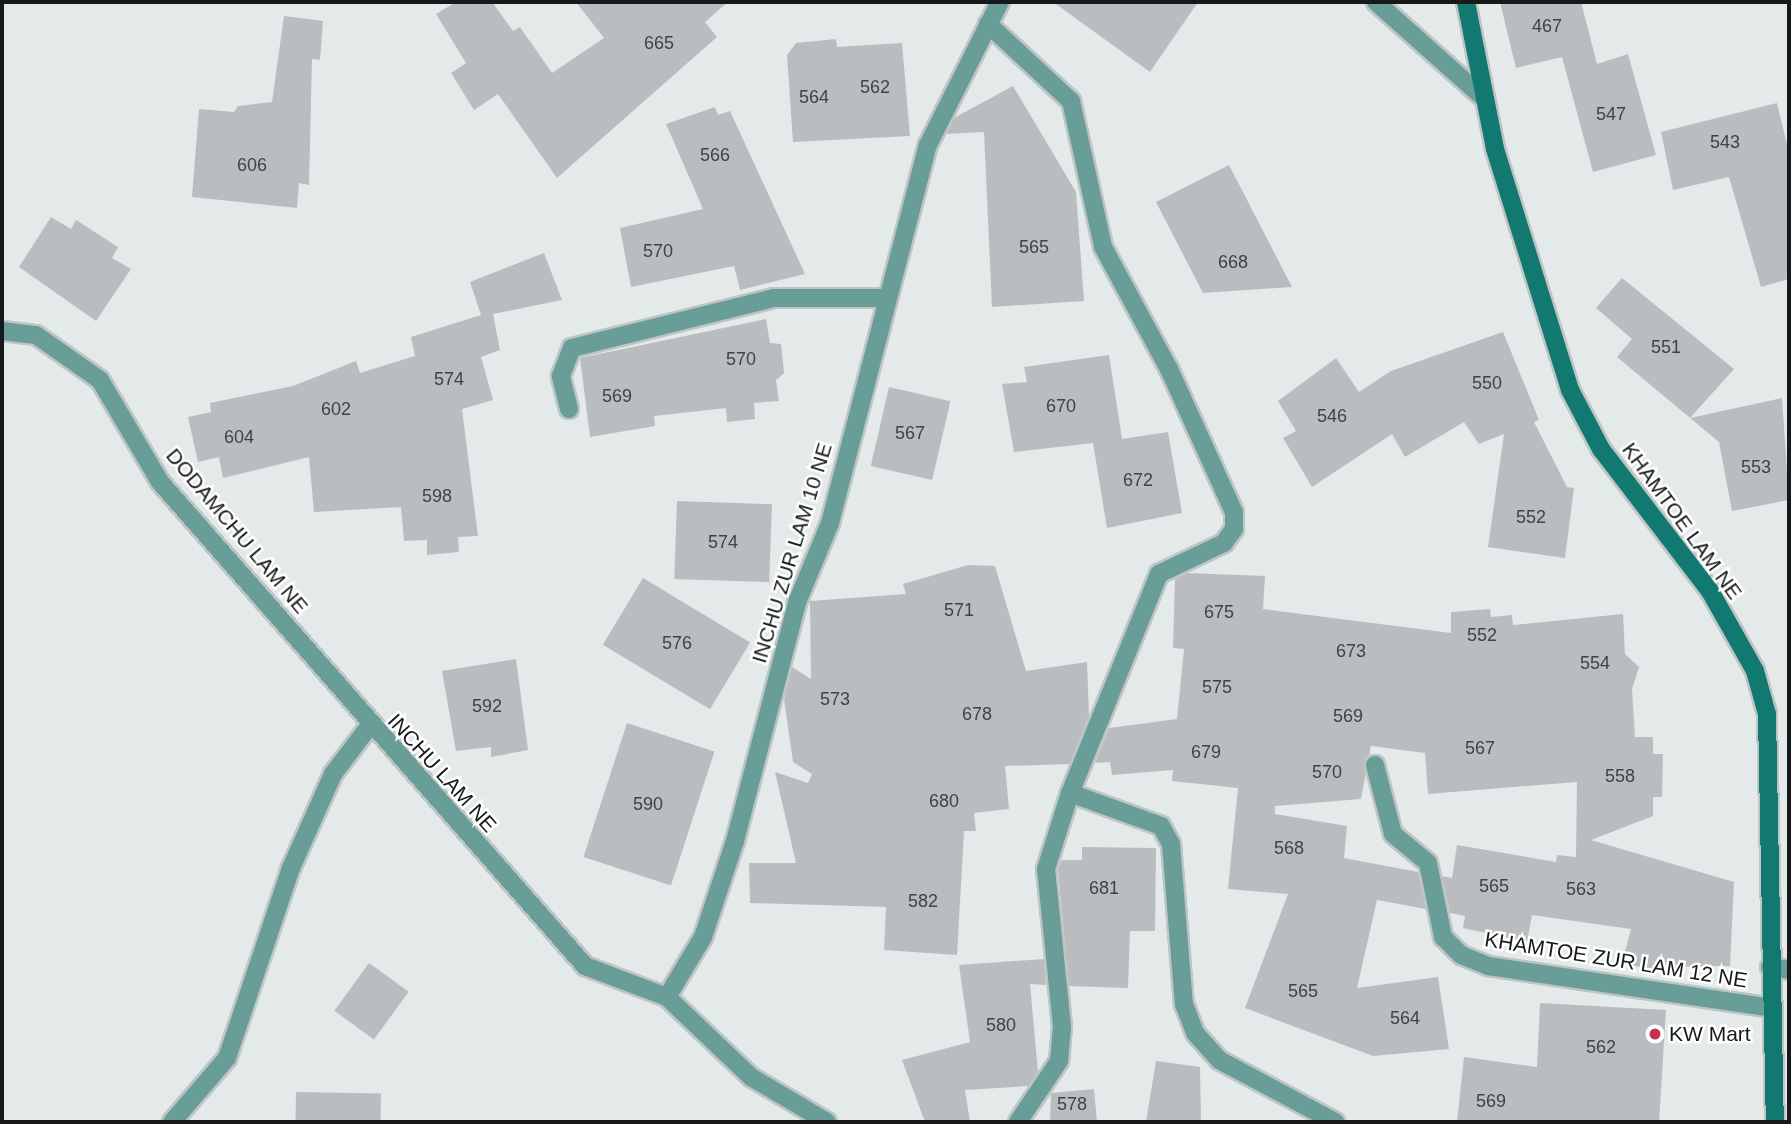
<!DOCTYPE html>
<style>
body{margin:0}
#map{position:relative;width:1791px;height:1124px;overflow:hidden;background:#e4e9ea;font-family:Arial,sans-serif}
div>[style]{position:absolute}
.building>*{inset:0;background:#babdc0;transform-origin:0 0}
.roads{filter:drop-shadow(2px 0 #bfc4c5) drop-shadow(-2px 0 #bfc4c5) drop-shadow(0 2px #bfc4c5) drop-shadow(0 -2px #bfc4c5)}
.street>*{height:18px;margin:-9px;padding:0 9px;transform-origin:9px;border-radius:9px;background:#689e97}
.secondary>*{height:18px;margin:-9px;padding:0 9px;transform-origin:9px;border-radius:9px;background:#127971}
.dots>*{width:19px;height:19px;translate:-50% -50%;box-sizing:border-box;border:4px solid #fff;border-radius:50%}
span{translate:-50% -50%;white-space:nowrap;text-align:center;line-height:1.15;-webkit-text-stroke:5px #fff;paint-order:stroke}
.number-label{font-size:18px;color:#404244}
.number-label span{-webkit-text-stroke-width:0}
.street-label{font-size:21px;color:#17191a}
.poi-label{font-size:21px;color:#17191a}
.left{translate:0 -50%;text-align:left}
.frame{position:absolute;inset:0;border:4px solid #17191a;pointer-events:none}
</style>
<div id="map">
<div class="building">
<i style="clip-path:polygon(456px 2px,492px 2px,513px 31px,520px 27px,552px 73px,604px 38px,576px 2px,728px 2px,705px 22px,717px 37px,557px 178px,498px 94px,474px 110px,451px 73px,466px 63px,436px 14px)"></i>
<i style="clip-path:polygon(1053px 2px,1198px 2px,1150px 72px)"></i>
<i style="clip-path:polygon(1500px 2px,1581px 2px,1597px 64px,1628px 54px,1656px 155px,1593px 172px,1562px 57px,1516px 68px)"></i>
<i style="clip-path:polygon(284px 16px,323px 21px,320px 60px,312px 59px,309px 185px,299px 183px,297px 208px,192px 197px,199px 109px,234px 112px,238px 106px,272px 102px)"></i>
<i style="clip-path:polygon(836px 39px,837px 47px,902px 43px,910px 136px,793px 142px,787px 55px,796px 43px)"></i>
<i style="clip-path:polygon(1013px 86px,1076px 192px,1084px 301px,992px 307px,984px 132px,946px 134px,954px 118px)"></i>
<i style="clip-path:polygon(1777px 103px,1789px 153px,1789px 279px,1761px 287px,1729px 177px,1673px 190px,1661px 132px)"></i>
<i style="clip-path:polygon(715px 107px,718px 115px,730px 111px,805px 274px,740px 290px,734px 266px,631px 287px,620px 228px,703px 209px,666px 124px)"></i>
<i style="clip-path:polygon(1229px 165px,1292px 287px,1203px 293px,1156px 202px)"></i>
<i style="clip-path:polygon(51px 217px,71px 229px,76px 220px,118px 247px,112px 258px,131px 269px,96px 321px,19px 267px)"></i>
<i style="clip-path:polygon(544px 253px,562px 300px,493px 314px,500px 350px,481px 357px,493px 400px,462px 409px,478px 536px,458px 537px,459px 552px,427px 555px,427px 540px,404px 541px,401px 507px,314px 512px,309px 457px,223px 478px,219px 457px,198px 462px,188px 417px,211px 412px,210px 403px,293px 386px,356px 361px,360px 373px,415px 356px,411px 337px,481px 315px,470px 282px)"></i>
<i style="clip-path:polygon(1622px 278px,1734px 369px,1690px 418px,1782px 398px,1789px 500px,1732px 511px,1719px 442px,1617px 357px,1632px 339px,1596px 308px)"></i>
<i style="clip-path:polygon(766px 319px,770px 343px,781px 344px,784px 373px,776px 380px,779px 401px,754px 403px,755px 419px,727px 422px,726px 408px,654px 416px,655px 426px,590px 437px,580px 358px)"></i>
<i style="clip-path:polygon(1503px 332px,1539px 420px,1534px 422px,1567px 487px,1574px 488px,1565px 558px,1488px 547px,1504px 434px,1479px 444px,1464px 422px,1405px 457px,1392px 434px,1312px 487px,1283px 438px,1296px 431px,1278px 401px,1336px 358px,1359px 392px,1391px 371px)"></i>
<i style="clip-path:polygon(1109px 355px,1122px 439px,1168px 432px,1182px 513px,1107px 528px,1093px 443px,1014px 452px,1002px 384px,1027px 382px,1024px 367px)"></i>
<i style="left:889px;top:387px;width:63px;height:81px;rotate:13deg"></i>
<i style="left:677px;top:501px;width:95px;height:78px;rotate:2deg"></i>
<i style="clip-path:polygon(968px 565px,995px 566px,1026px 671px,1087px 662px,1089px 715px,1070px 764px,1005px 766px,1009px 809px,974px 813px,976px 831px,964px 831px,957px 955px,884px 950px,886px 907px,750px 903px,749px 863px,796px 863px,775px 772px,808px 783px,812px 774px,793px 762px,784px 699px,792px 667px,811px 679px,810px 601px,906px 594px,903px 584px)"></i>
<i style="clip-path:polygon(1187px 573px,1265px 576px,1263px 609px,1451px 633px,1451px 612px,1490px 609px,1491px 617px,1512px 615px,1513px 625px,1623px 614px,1625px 654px,1639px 667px,1632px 689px,1635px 737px,1653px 737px,1653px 754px,1663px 754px,1662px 797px,1653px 797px,1653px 816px,1591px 840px,1734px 882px,1730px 966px,1669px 967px,1668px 973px,1622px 963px,1631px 929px,1532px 915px,1527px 942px,1463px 928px,1465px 916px,1450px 913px,1442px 876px,1452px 878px,1457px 845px,1556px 862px,1557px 855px,1576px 857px,1577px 782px,1428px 794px,1425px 753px,1371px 746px,1361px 799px,1275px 806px,1275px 814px,1347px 826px,1344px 858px,1418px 872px,1426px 909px,1377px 900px,1357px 988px,1438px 977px,1449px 1049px,1373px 1056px,1245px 1008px,1288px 894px,1228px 889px,1238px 788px,1172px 781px,1173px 770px,1112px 775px,1110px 762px,1095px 763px,1109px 728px,1177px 719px,1184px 649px,1173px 648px,1175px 579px)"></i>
<i style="left:643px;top:578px;width:125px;height:78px;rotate:31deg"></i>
<i style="clip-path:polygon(516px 659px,528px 750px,491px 757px,491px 747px,456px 751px,442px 671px)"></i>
<i style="left:627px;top:723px;width:92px;height:141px;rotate:18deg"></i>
<i style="clip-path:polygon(1082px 847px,1156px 848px,1155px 931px,1130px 931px,1128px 988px,1069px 986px,1058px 870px,1061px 860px,1082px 860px)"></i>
<i style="clip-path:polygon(1044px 959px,1046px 985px,1030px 984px,1038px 1072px,1029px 1086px,965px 1090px,970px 1122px,925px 1122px,902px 1060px,970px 1042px,959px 965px)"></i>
<i style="left:369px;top:963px;width:49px;height:59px;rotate:36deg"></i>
<i style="clip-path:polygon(1540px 1003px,1666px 1010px,1659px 1122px,1457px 1122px,1464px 1057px,1537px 1067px)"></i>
<i style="clip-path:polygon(1156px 1061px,1200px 1067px,1201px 1122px,1146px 1122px)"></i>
<i style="clip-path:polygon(1094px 1089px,1097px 1122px,1050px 1122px,1051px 1093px)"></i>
<i style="left:296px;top:1092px;width:85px;height:30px;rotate:1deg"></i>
</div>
<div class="roads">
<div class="street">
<i style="left:1376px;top:2px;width:146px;rotate:41.7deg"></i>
<i style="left:988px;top:24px;width:113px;rotate:42.9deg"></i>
<i style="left:1071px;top:101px;width:149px;rotate:77.6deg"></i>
<i style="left:1103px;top:247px;width:139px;rotate:61.6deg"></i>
<i style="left:1169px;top:369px;width:157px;rotate:65.6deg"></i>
<i style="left:1234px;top:512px;width:17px;rotate:90deg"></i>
<i style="left:1234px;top:529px;width:17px;rotate:126deg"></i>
<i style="left:1224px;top:543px;width:72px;rotate:154.5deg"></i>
<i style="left:1159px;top:574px;width:236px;rotate:112.1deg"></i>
<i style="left:1070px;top:793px;width:80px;rotate:107.5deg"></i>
<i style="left:1046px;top:869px;width:159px;rotate:84.2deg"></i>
<i style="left:1062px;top:1027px;width:34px;rotate:95deg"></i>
<i style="left:1059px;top:1061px;width:73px;rotate:123.9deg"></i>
<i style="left:2px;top:331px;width:34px;rotate:7deg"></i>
<i style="left:36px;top:335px;width:78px;rotate:35.1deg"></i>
<i style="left:100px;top:380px;width:118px;rotate:59.5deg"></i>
<i style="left:160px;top:482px;width:644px;rotate:48.71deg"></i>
<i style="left:585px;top:966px;width:88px;rotate:20.7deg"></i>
<i style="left:667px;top:997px;width:116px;rotate:43.6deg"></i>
<i style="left:751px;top:1077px;width:88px;rotate:30.6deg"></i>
<i style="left:569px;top:409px;width:34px;rotate:-104deg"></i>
<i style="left:561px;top:376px;width:30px;rotate:-69deg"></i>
<i style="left:572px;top:348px;width:208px;rotate:-13.9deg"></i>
<i style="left:774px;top:298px;width:110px"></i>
<i style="left:1375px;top:765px;width:71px;rotate:75.4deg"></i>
<i style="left:1393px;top:834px;width:45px;rotate:39.6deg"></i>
<i style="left:1428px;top:863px;width:76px;rotate:78.5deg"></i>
<i style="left:1443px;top:937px;width:25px;rotate:45deg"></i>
<i style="left:1461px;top:955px;width:29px;rotate:22deg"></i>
<i style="left:1488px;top:966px;width:287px;rotate:8.4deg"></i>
<i style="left:1070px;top:793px;width:97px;rotate:19.9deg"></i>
<i style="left:1161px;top:826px;width:21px;rotate:61deg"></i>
<i style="left:1171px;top:844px;width:161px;rotate:85.4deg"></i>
<i style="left:1184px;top:1004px;width:31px;rotate:69deg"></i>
<i style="left:1195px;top:1033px;width:36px;rotate:48deg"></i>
<i style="left:1219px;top:1060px;width:132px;rotate:28.1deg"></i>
<i style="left:1770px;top:967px;width:19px;rotate:9deg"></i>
<i style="left:667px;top:997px;width:70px;rotate:-59deg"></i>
<i style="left:703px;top:937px;width:101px;rotate:-71.6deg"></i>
<i style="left:735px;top:841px;width:249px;rotate:-75.4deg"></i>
<i style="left:798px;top:600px;width:83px;rotate:-67.4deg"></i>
<i style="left:830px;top:523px;width:390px;rotate:-75.5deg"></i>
<i style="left:928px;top:145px;width:160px;rotate:-63.3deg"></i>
<i style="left:172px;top:1122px;width:84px;rotate:-49.3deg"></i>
<i style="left:227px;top:1058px;width:200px;rotate:-71.4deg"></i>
<i style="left:291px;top:868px;width:103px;rotate:-65.9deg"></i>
<i style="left:333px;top:774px;width:63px;rotate:-52.8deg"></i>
</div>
<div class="secondary">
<i style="left:1466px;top:2px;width:150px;rotate:78.8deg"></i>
<i style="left:1495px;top:149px;width:252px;rotate:72.7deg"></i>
<i style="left:1570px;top:390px;width:67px;rotate:62.3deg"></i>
<i style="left:1601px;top:449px;width:179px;rotate:52.5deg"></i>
<i style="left:1710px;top:591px;width:92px;rotate:60.6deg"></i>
<i style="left:1755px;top:671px;width:45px;rotate:74.4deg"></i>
<i style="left:1767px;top:714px;width:408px;rotate:88.9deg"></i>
</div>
</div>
<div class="dots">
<i style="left:1655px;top:1034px;background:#c3334f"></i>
</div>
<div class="number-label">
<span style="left:1547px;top:26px">467</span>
<span style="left:659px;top:43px">665</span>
<span style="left:875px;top:87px">562</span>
<span style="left:814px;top:97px">564</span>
<span style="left:1611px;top:114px">547</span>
<span style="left:1725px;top:142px">543</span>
<span style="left:715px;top:155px">566</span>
<span style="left:252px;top:165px">606</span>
<span style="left:1034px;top:247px">565</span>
<span style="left:658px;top:251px">570</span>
<span style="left:1233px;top:262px">668</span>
<span style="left:1666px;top:347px">551</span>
<span style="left:741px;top:359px">570</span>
<span style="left:449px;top:379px">574</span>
<span style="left:1487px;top:383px">550</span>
<span style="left:617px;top:396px">569</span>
<span style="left:1061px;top:406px">670</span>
<span style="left:336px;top:409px">602</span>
<span style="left:1332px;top:416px">546</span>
<span style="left:910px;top:433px">567</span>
<span style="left:239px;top:437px">604</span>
<span style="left:1756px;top:467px">553</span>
<span style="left:1138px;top:480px">672</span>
<span style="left:437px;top:496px">598</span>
<span style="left:1531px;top:517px">552</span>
<span style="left:723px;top:542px">574</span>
<span style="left:959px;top:610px">571</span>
<span style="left:1219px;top:612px">675</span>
<span style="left:1482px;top:635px">552</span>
<span style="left:677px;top:643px">576</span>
<span style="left:1351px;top:651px">673</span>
<span style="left:1595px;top:663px">554</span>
<span style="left:1217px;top:687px">575</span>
<span style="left:835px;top:699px">573</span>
<span style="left:487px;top:706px">592</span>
<span style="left:977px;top:714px">678</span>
<span style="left:1348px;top:716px">569</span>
<span style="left:1480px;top:748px">567</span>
<span style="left:1206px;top:752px">679</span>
<span style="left:1327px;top:772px">570</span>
<span style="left:1620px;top:776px">558</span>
<span style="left:944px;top:801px">680</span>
<span style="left:648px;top:804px">590</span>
<span style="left:1289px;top:848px">568</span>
<span style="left:1494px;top:886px">565</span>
<span style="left:1104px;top:888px">681</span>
<span style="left:1581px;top:889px">563</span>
<span style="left:923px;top:901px">582</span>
<span style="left:1303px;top:991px">565</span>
<span style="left:1405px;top:1018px">564</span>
<span style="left:1001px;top:1025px">580</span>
<span style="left:1601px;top:1047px">562</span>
<span style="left:1491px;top:1101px">569</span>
<span style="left:1072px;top:1104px">578</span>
</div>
<div class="street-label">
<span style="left:1682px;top:521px;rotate:54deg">KHAMTOE LAM NE</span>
<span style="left:237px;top:531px;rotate:50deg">DODAMCHU LAM NE</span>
<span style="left:792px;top:553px;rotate:-73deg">INCHU ZUR LAM 10 NE</span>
<span style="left:442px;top:773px;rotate:48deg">INCHU LAM NE</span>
<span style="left:1616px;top:960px;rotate:9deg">KHAMTOE ZUR LAM 12 NE</span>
</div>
<div class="poi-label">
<span class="left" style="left:1669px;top:1034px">KW Mart</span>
</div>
<div class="frame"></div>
</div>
